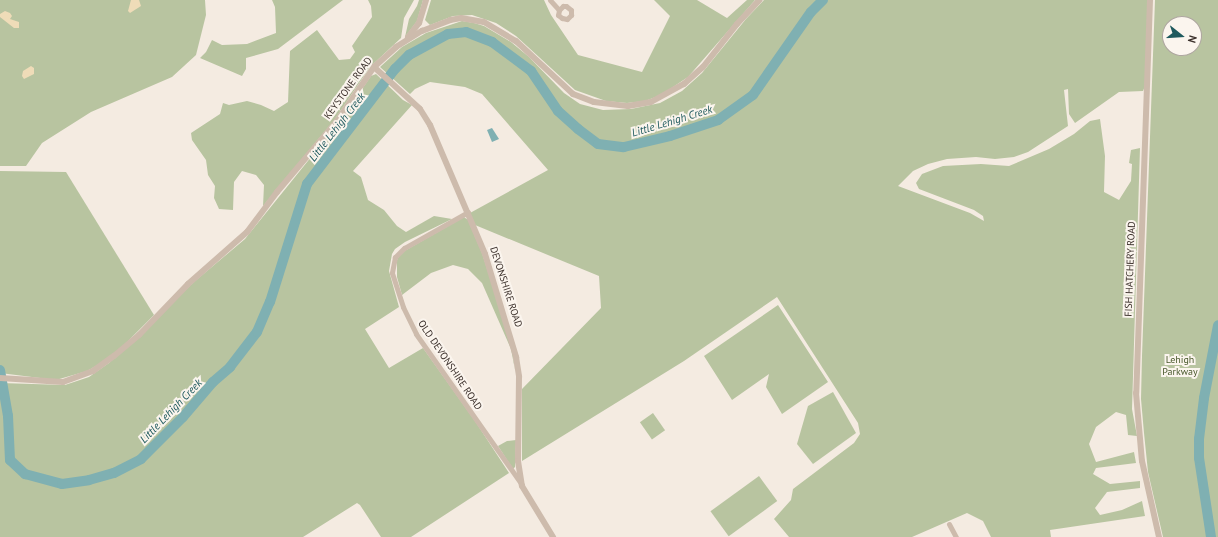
<!DOCTYPE html>
<style>
body{margin:0}
#map{position:relative;width:1218px;height:537px;overflow:hidden;background:#f4ebe1;font-family:"PT Sans",sans-serif}
div>[style]{position:absolute}
.green>*{inset:0;background:#b8c4a0;transform-origin:0 0}
.sand>*{inset:0;background:#efdcb8}
.water>*{inset:0;background:#7fb0b2}
.stream>*{height:1.5px;margin:-0.75px;padding:0 0.75px;transform-origin:0.75px;border-radius:0.75px;background:#7fb0b2}
.river>*{height:10px;margin:-5px;padding:0 5px;transform-origin:5px;border-radius:5px;background:#7fb0b2}
.minor>*{height:5px;margin:-2.5px;padding:0 2.5px;transform-origin:2.5px;border-radius:2.5px;background:#cdbbac}
.tertiary>*{height:6px;margin:-3px;padding:0 3px;transform-origin:3px;border-radius:3px;background:#cdbbac}
span{translate:-50% -50%;white-space:nowrap;text-align:center;line-height:1.15;-webkit-text-stroke:4px #fbf5ee;paint-order:stroke}
.street-label{font-size:10px;color:#3b302b}
.park-label{font-size:10px;color:#4a5a2e}
.water-label{font-size:11px;color:#1f5a5e;font-style:italic}
.north{position:absolute;left:1162px;top:16px;width:40px;height:40px;box-sizing:border-box;background:#fbf5ee;border:1px solid #aea6a0;border-radius:50%;rotate:107deg;font-size:11px;font-weight:700;line-height:16px;text-align:center;color:#3b302b}
.north::after{content:'';display:block;margin:auto;width:14px;height:18px;background:#1f5a5e;clip-path:polygon(50% 0,100% 100%,50% 72%,0 100%)}
</style>
<div id="map">
<div class="green">
<i style="clip-path:polygon(0 0,205px 0,206px 15px,196px 55px,172px 77px,91px 112px,42px 143px,26px 166px,0 166px)"></i>
<i style="clip-path:polygon(272px 0,343px 0,278px 49px,246px 58px,246px 69px,242px 76px,200px 58px,206px 52px,212px 40px,222px 45px,247px 44px,276px 33px,275px 7px)"></i>
<i style="clip-path:polygon(368px 0,414px 0,404px 18px,401px 38px,370px 67px,335px 119px,263px 206px,264px 185px,256px 175px,242px 171px,234px 182px,233px 210px,219px 209px,214px 198px,215px 186px,208px 175px,206px 160px,192px 140px,191px 133px,220px 114px,223px 103px,229px 105px,247px 101px,261px 105px,274px 111px,288px 102px,290px 51px,317px 30px,339px 60px,350px 59px,355px 52px,352px 46px,372px 17px,371px 6px)"></i>
<i style="clip-path:polygon(419px 0,423px 0,417px 21px,405px 37px,409px 19px,417px 6px)"></i>
<i style="clip-path:polygon(431px 0,544px 0,551px 15px,578px 55px,642px 72px,670px 16px,654px 0,697px 0,727px 18px,747px 0,755px 0,688px 77px,661px 95px,645px 101px,627px 103px,606px 101px,575px 90px,516px 36px,496px 23px,472px 15px,453px 16px,430px 25px,425px 20px)"></i>
<i style="clip-path:polygon(764px 0,1148px 0,1145px 86px,1143px 91px,1119px 92px,1075px 123px,1069px 114px,1068px 89px,1064px 90px,1068px 126px,1028px 152px,1014px 157px,995px 159px,976px 157px,947px 159px,928px 164px,913px 171px,898px 186px,970px 213px,984px 221px,983px 216px,974px 210px,919px 189px,916px 183px,922px 174px,943px 166px,981px 164px,1009px 166px,1049px 149px,1074px 134px,1090px 121px,1100px 119px,1105px 156px,1104px 192px,1119px 200px,1131px 181px,1132px 164px,1129px 163px,1131px 150px,1140px 148px,1132px 409px,1137px 436px,1128px 435px,1126px 415px,1116px 412px,1096px 427px,1089px 444px,1096px 462px,1134px 452px,1136px 463px,1096px 468px,1093px 474px,1110px 484px,1140px 481px,1140px 488px,1107px 492px,1095px 508px,1100px 515px,1122px 510px,1142px 501px,1145px 516px,1050px 530px,1051px 537px,991px 537px,983px 521px,967px 513px,912px 537px,789px 537px,774px 519px,791px 500px,793px 489px,854px 443px,860px 434px,858px 423px,777px 297px,684px 361px,522px 461px,522px 389px,601px 308px,599px 276px,475px 225px,470px 213px,548px 170px,482px 94px,465px 87px,430px 82px,415px 89px,410px 94px,380px 67px,402px 47px,426px 33px,462px 21px,474px 23px,484px 26px,511px 42px,529px 57px,564px 93px,580px 104px,603px 110px,631px 109px,660px 103px,682px 91px,702px 73px,746px 19px)"></i>
<i style="clip-path:polygon(evenodd,1155px 0,1218px 0,1218px 537px,1163px 537px,1148px 472px,1144px 433px,1141px 399px,1142px 356px,1155px 0,1170px 24px,1194px 24px,1194px 48px,1170px 48px,1170px 24px)"></i>
<i style="clip-path:polygon(376px 74px,403px 100px,412px 105px,353px 171px,361px 177px,368px 200px,384px 210px,397px 226px,406px 232px,434px 216px,452px 219px,405px 242px,395px 249px,392px 254px,389px 271px,399px 307px,365px 329px,389px 368px,423px 348px,475px 421px,509px 473px,411px 537px,381px 537px,360px 505px,357px 503px,303px 537px,0 537px,0 383px,65px 385px,89px 377px,109px 363px,194px 282px,245px 239px,341px 120px,371px 76px)"></i>
<i style="clip-path:polygon(0 171px,66px 172px,154px 315px,122px 347px,103px 362px,87px 371px,56px 380px,0 373px)"></i>
<i style="clip-path:polygon(464px 217px,468px 220px,482px 253px,512px 347px,515px 370px,511px 349px,482px 283px,468px 269px,453px 265px,431px 273px,402px 295px,397px 277px,397px 260px,401px 253px)"></i>
<i style="clip-path:polygon(778px 305px,828px 382px,782px 414px,766px 387px,769px 374px,732px 400px,704px 356px)"></i>
<i style="clip-path:polygon(833px 392px,856px 433px,813px 464px,797px 444px,808px 406px)"></i>
<i style="left:653px;top:413px;width:21px;height:16px;rotate:55deg"></i>
<i style="clip-path:polygon(516px 440px,515px 467px,513px 469px,498px 446px,507px 441px)"></i>
<i style="left:759px;top:476px;width:31px;height:60px;rotate:54deg"></i>
</div>
<div class="sand">
<i style="clip-path:polygon(131px 0,139px 0,141px 6px,130px 13px,128px 11px)"></i>
<i style="clip-path:polygon(5px 11px,10px 13px,12px 16px,10px 19px,19px 22px,19px 28px,14px 28px,0 17px,0 14px)"></i>
<i style="clip-path:polygon(31px 66px,34px 68px,34px 74px,24px 79px,22px 76px,23px 71px)"></i>
</div>
<div class="water">
<i style="clip-path:polygon(492px 128px,499px 139px,492px 142px,487px 130px)"></i>
</div>
<div class="stream">
<i style="left:0;top:384px;width:2px"></i>
</div>
<div class="river">
<i style="left:0;top:370px;width:47px;rotate:80.1deg"></i>
<i style="left:8px;top:416px;width:44px;rotate:87.4deg"></i>
<i style="left:10px;top:460px;width:21px;rotate:43deg"></i>
<i style="left:25px;top:474px;width:38px;rotate:15deg"></i>
<i style="left:62px;top:484px;width:27px;rotate:-8deg"></i>
<i style="left:89px;top:480px;width:26px;rotate:-16deg"></i>
<i style="left:114px;top:473px;width:30px;rotate:-27deg"></i>
<i style="left:141px;top:459px;width:59px;rotate:-45deg"></i>
<i style="left:183px;top:417px;width:46px;rotate:-49.4deg"></i>
<i style="left:213px;top:382px;width:23px;rotate:-41deg"></i>
<i style="left:230px;top:367px;width:44px;rotate:-52.4deg"></i>
<i style="left:257px;top:332px;width:33px;rotate:-67deg"></i>
<i style="left:270px;top:302px;width:124px;rotate:-72.6deg"></i>
<i style="left:307px;top:184px;width:145px;rotate:-52.6deg"></i>
<i style="left:395px;top:69px;width:20px;rotate:-45deg"></i>
<i style="left:409px;top:55px;width:44px;rotate:-28.3deg"></i>
<i style="left:448px;top:34px;width:18px;rotate:-6deg"></i>
<i style="left:466px;top:32px;width:28px;rotate:21deg"></i>
<i style="left:492px;top:42px;width:49px;rotate:36.6deg"></i>
<i style="left:531px;top:71px;width:48px;rotate:56deg"></i>
<i style="left:558px;top:111px;width:27px;rotate:42deg"></i>
<i style="left:578px;top:129px;width:25px;rotate:37deg"></i>
<i style="left:598px;top:144px;width:26px;rotate:7deg"></i>
<i style="left:624px;top:147px;width:47px;rotate:-13.4deg"></i>
<i style="left:670px;top:136px;width:51px;rotate:-18.4deg"></i>
<i style="left:718px;top:120px;width:43px;rotate:-35.5deg"></i>
<i style="left:753px;top:95px;width:101px;rotate:-55.1deg"></i>
<i style="left:811px;top:12px;width:17px;rotate:-45deg"></i>
<i style="left:1211px;top:537px;width:80px;rotate:-98.6deg"></i>
<i style="left:1199px;top:458px;width:19px;rotate:-90deg"></i>
<i style="left:1199px;top:439px;width:41px;rotate:-83deg"></i>
<i style="left:1204px;top:398px;width:74px;rotate:-79.1deg"></i>
</div>
<div class="minor">
<i style="left:550px;top:0;width:13px;rotate:48deg"></i>
<i style="left:559px;top:10px;width:5px;rotate:101deg"></i>
<i style="left:558px;top:15px;width:5px;rotate:37deg"></i>
<i style="left:562px;top:18px;width:5px;rotate:11deg"></i>
<i style="left:567px;top:19px;width:6px;rotate:-45deg"></i>
<i style="left:571px;top:15px;width:5px;rotate:-90deg"></i>
<i style="left:571px;top:10px;width:6px;rotate:-141deg"></i>
<i style="left:566px;top:6px;width:3px;rotate:180deg"></i>
<i style="left:563px;top:6px;width:6px;rotate:135deg"></i>
<i style="left:468px;top:212px;width:73px;rotate:150.6deg"></i>
<i style="left:404px;top:248px;width:13px;rotate:135deg"></i>
<i style="left:395px;top:257px;width:16px;rotate:101deg"></i>
<i style="left:392px;top:273px;width:36px;rotate:72deg"></i>
<i style="left:403px;top:307px;width:30px;rotate:64deg"></i>
<i style="left:416px;top:334px;width:184px;rotate:54.9deg"></i>
<i style="left:949px;top:524px;width:15px;rotate:62deg"></i>
</div>
<div class="tertiary">
<i style="left:1150px;top:0;width:393px;rotate:92deg"></i>
<i style="left:1136px;top:393px;width:68px;rotate:85deg"></i>
<i style="left:1142px;top:461px;width:78px;rotate:77.4deg"></i>
<i style="left:408px;top:37px;width:18px;rotate:-52deg"></i>
<i style="left:419px;top:23px;width:24px;rotate:-73deg"></i>
<i style="left:374px;top:67px;width:62px;rotate:42.4deg"></i>
<i style="left:420px;top:109px;width:19px;rotate:58deg"></i>
<i style="left:430px;top:125px;width:140px;rotate:66.9deg"></i>
<i style="left:485px;top:254px;width:108px;rotate:73.2deg"></i>
<i style="left:516px;top:357px;width:20px;rotate:81deg"></i>
<i style="left:519px;top:377px;width:84px;rotate:90.7deg"></i>
<i style="left:518px;top:461px;width:25px;rotate:81deg"></i>
<i style="left:522px;top:486px;width:60px;rotate:58.7deg"></i>
<i style="left:0;top:378px;width:63px;rotate:3.6deg"></i>
<i style="left:63px;top:382px;width:32px;rotate:-20deg"></i>
<i style="left:93px;top:371px;width:26px;rotate:-36deg"></i>
<i style="left:114px;top:356px;width:33px;rotate:-40deg"></i>
<i style="left:139px;top:335px;width:71px;rotate:-46.1deg"></i>
<i style="left:188px;top:284px;width:79px;rotate:-41.4deg"></i>
<i style="left:247px;top:232px;width:50px;rotate:-53.1deg"></i>
<i style="left:277px;top:192px;width:93px;rotate:-49.8deg"></i>
<i style="left:337px;top:121px;width:65px;rotate:-55.6deg"></i>
<i style="left:374px;top:67px;width:30px;rotate:-42deg"></i>
<i style="left:396px;top:47px;width:31px;rotate:-32deg"></i>
<i style="left:422px;top:31px;width:30px;rotate:-21deg"></i>
<i style="left:450px;top:20px;width:11px;rotate:-10deg"></i>
<i style="left:461px;top:18px;width:23px;rotate:10deg"></i>
<i style="left:484px;top:22px;width:37px;rotate:31deg"></i>
<i style="left:516px;top:41px;width:78px;rotate:42.9deg"></i>
<i style="left:573px;top:94px;width:22px;rotate:21deg"></i>
<i style="left:594px;top:102px;width:34px;rotate:7deg"></i>
<i style="left:628px;top:106px;width:23px;rotate:-10deg"></i>
<i style="left:651px;top:102px;width:38px;rotate:-29deg"></i>
<i style="left:684px;top:84px;width:25px;rotate:-42deg"></i>
<i style="left:703px;top:67px;width:55px;rotate:-51.7deg"></i>
<i style="left:737px;top:24px;width:33px;rotate:-47deg"></i>
</div>
<div class="street-label">
<span style="left:348px;top:88px;rotate:-54deg">KEYSTONE ROAD</span>
<span style="left:1130px;top:269px;rotate:-88deg">FISH HATCHERY ROAD</span>
<span style="left:506px;top:287px;rotate:72deg">DEVONSHIRE ROAD</span>
<span style="left:450px;top:365px;rotate:56deg">OLD DEVONSHIRE ROAD</span>
</div>
<div class="park-label">
<span style="left:1180px;top:365px">Lehigh<br>Parkway</span>
</div>
<div class="water-label">
<span style="left:672px;top:121px;rotate:-17deg">Little Lehigh Creek</span>
<span style="left:337px;top:127px;rotate:-52deg">Little Lehigh Creek</span>
<span style="left:171px;top:411px;rotate:-46deg">Little Lehigh Creek</span>
</div>
<div class="north">N</div>
</div>
